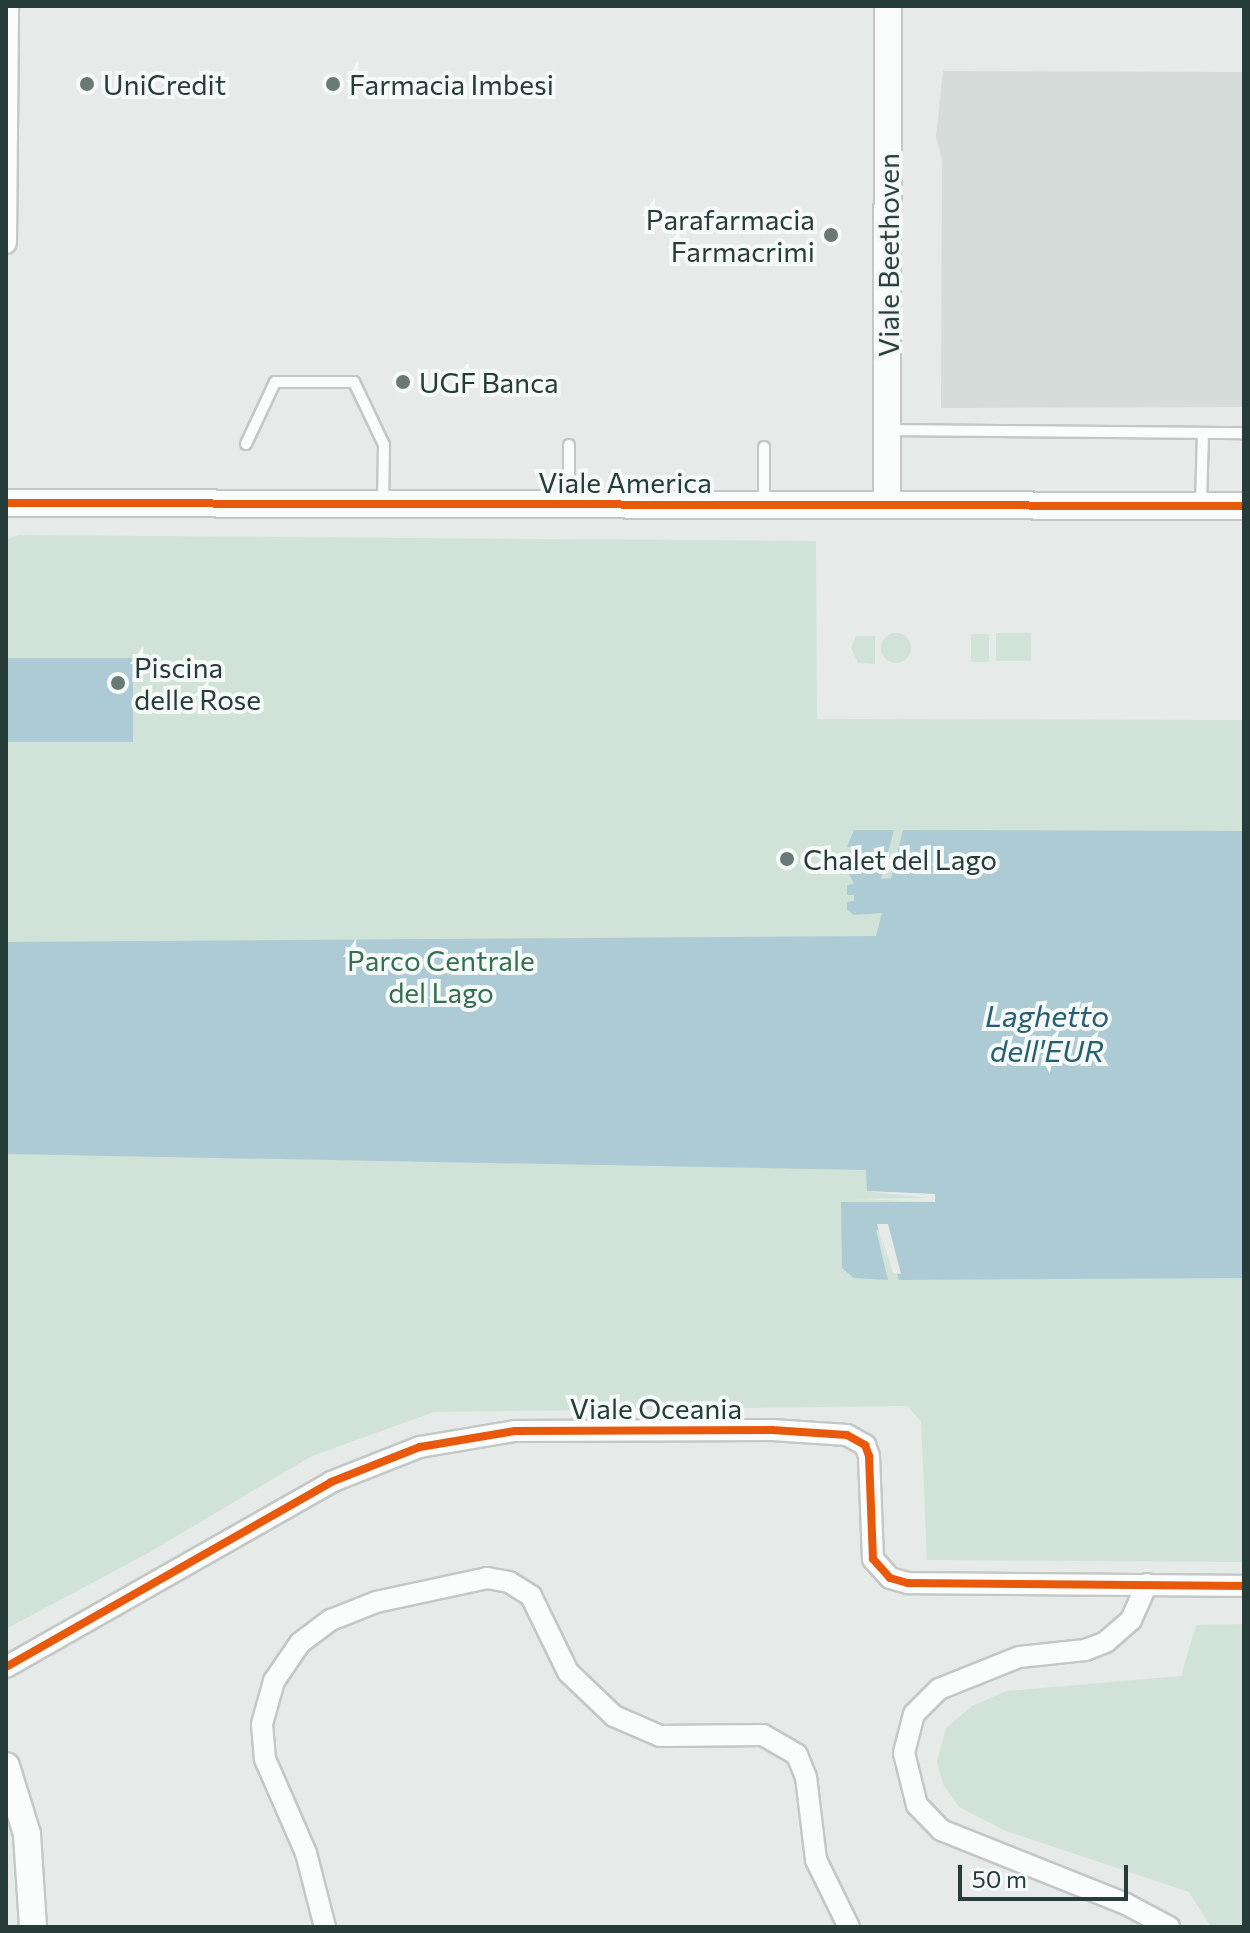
<!DOCTYPE html>
<style>
body{margin:0}
#map{position:relative;width:1250px;height:1933px;overflow:hidden;background:#e6ebe9;font-family:Commissioner,sans-serif}
div>[style]{position:absolute}
.built>*{inset:0;background:#d5dcd9}
.green>*{inset:0;background:#d1e2d8;transform-origin:0 0}
.round{border-radius:50%}
.water>*{inset:0;background:#accbd4;transform-origin:0 0}
.pier>*{inset:0;background:#e6ebe9}
.roads{filter:drop-shadow(2px 0 #c3c8c6) drop-shadow(-2px 0 #c3c8c6) drop-shadow(0 2px #c3c8c6) drop-shadow(0 -2px #c3c8c6)}
.service>*{height:10px;margin:-5px;padding:0 5px;transform-origin:5px;border-radius:5px;background:#fbfcfc}
.minor>*{height:20px;margin:-10px;padding:0 10px;transform-origin:10px;border-radius:10px;background:#fbfcfc}
.tertiary>*{height:26px;margin:-13px;padding:0 13px;transform-origin:13px;border-radius:13px;background:#fbfcfc}
.cycleway>*{height:8px;margin:-4px;padding:0 4px;transform-origin:4px;border-radius:4px;background:#e8590c}
.dots>*{width:22px;height:22px;translate:-50% -50%;box-sizing:border-box;border:4px solid #f5f9f7;border-radius:50%}
span{translate:-50% -50%;white-space:nowrap;text-align:center;line-height:1.15;-webkit-text-stroke:8px #f5f9f7;paint-order:stroke}
.poi-label{font-size:28px;color:#263c38}
.left{translate:0 -50%;text-align:left}
.right{translate:-100% -50%;text-align:right}
.street-label{font-size:28px;color:#263c38}
.park-label{font-size:28px;color:#346f51}
.water-label{font-size:30px;color:#265e72;font-style:italic}
.frame{position:absolute;inset:0;border:8px solid #263c38;pointer-events:none}
.scale{position:absolute;left:958px;top:1865px;width:170px;height:36px;box-sizing:border-box;border:4px solid #263c38;border-top:0;padding-left:10px;font-size:24px;line-height:28px;white-space:nowrap;color:#263c38;-webkit-text-stroke:6px #f5f9f7;paint-order:stroke}
</style>
<div id="map">
<div class="built">
<i style="clip-path:polygon(943px 71px,1244px 72px,1244px 407px,941px 408px,942px 159px,936px 137px)"></i>
</div>
<div class="green">
<i style="clip-path:polygon(18px 535px,816px 541px,817px 719px,1244px 720px,1244px 1562px,927px 1560px,921px 1421px,907px 1406px,434px 1412px,312px 1456px,148px 1553px,6px 1629px,6px 540px)"></i>
<i class="round" style="left:881px;top:633px;width:30px;height:30px"></i>
<i style="left:996px;top:633px;width:35px;height:28px"></i>
<i style="left:971px;top:634px;width:18px;height:28px"></i>
<i style="clip-path:polygon(856px 636px,875px 636px,875px 664px,858px 663px,851px 648px)"></i>
<i style="clip-path:polygon(1244px 1624px,1244px 1927px,1211px 1927px,1189px 1892px,1006px 1831px,959px 1807px,943px 1784px,937px 1762px,946px 1728px,972px 1706px,1006px 1691px,1181px 1676px,1196px 1625px)"></i>
</div>
<div class="water">
<i style="left:6px;top:658px;width:127px;height:84px"></i>
<i style="clip-path:polygon(854px 830px,894px 830px,881px 879px,891px 878px,903px 830px,1244px 831px,1244px 1278px,899px 1280px,886px 1231px,876px 1230px,888px 1280px,854px 1278px,842px 1268px,841px 1202px,933px 1202px,933px 1194px,867px 1191px,866px 1170px,6px 1154px,6px 942px,876px 936px,882px 913px,854px 915px,847px 910px,847px 902px,854px 901px,854px 895px,847px 895px,847px 885px,854px 884px,847px 870px,854px 869px,854px 864px,847px 863px,847px 854px,854px 854px,854px 847px,847px 847px)"></i>
</div>
<div class="pier">
<i style="clip-path:polygon(863px 1191px,935px 1194px,935px 1202px,853px 1199px,929px 1198px)"></i>
<i style="clip-path:polygon(877px 1224px,888px 1224px,901px 1274px,893px 1273px,881px 1234px,890px 1273px)"></i>
</div>
<div class="roads">
<div class="service">
<i style="left:890px;top:430px;width:354px;rotate:0.5deg"></i>
<i style="left:246px;top:444px;width:68px;rotate:-64.9deg"></i>
<i style="left:275px;top:382px;width:79px"></i>
<i style="left:354px;top:382px;width:70px;rotate:64.5deg"></i>
<i style="left:384px;top:445px;width:58px;rotate:91deg"></i>
<i style="left:764px;top:447px;width:58px;rotate:90deg"></i>
<i style="left:569px;top:503px;width:58px;rotate:-90deg"></i>
<i style="left:1201px;top:504px;width:71px;rotate:-88.4deg"></i>
</div>
<div class="minor">
<i style="left:6px;top:243px;width:237px;rotate:-89.5deg"></i>
<i style="left:1147px;top:1584px;width:39px;rotate:114deg"></i>
<i style="left:1131px;top:1620px;width:33px;rotate:139deg"></i>
<i style="left:1106px;top:1642px;width:22px;rotate:159deg"></i>
<i style="left:1085px;top:1650px;width:66px;rotate:173.9deg"></i>
<i style="left:1019px;top:1657px;width:86px;rotate:158.2deg"></i>
<i style="left:939px;top:1689px;width:35px;rotate:135deg"></i>
<i style="left:914px;top:1714px;width:40px;rotate:104.4deg"></i>
<i style="left:904px;top:1753px;width:54px;rotate:76deg"></i>
<i style="left:917px;top:1805px;width:35px;rotate:46deg"></i>
<i style="left:941px;top:1830px;width:199px;rotate:21.8deg"></i>
<i style="left:1126px;top:1904px;width:49px;rotate:28.1deg"></i>
<i style="left:6px;top:1667px;width:374px;rotate:-29.6deg"></i>
<i style="left:331px;top:1482px;width:96px;rotate:-21.5deg"></i>
<i style="left:420px;top:1447px;width:96px;rotate:-9.6deg"></i>
<i style="left:515px;top:1431px;width:257px;rotate:-0.2deg"></i>
<i style="left:772px;top:1430px;width:75px;rotate:3.8deg"></i>
<i style="left:847px;top:1435px;width:21px;rotate:29deg"></i>
<i style="left:865px;top:1445px;width:12px;rotate:70deg"></i>
<i style="left:869px;top:1456px;width:103px;rotate:87.8deg"></i>
<i style="left:873px;top:1559px;width:25px;rotate:48deg"></i>
<i style="left:890px;top:1578px;width:19px;rotate:16deg"></i>
<i style="left:908px;top:1583px;width:336px;rotate:0.5deg"></i>
<i style="left:325px;top:1927px;width:76px;rotate:-104.4deg"></i>
<i style="left:306px;top:1853px;width:103px;rotate:-113.6deg"></i>
<i style="left:265px;top:1759px;width:35px;rotate:-95deg"></i>
<i style="left:262px;top:1724px;width:45px;rotate:-74.4deg"></i>
<i style="left:274px;top:1681px;width:46px;rotate:-55.6deg"></i>
<i style="left:300px;top:1643px;width:39px;rotate:-37deg"></i>
<i style="left:331px;top:1620px;width:48px;rotate:-21.8deg"></i>
<i style="left:376px;top:1602px;width:114px;rotate:-12.2deg"></i>
<i style="left:487px;top:1578px;width:22px;rotate:10deg"></i>
<i style="left:509px;top:1582px;width:26px;rotate:32deg"></i>
<i style="left:531px;top:1596px;width:85px;rotate:64deg"></i>
<i style="left:568px;top:1672px;width:64px;rotate:43.7deg"></i>
<i style="left:614px;top:1716px;width:50px;rotate:23.5deg"></i>
<i style="left:660px;top:1736px;width:103px;rotate:-0.6deg"></i>
<i style="left:763px;top:1735px;width:39px;rotate:30deg"></i>
<i style="left:797px;top:1755px;width:24px;rotate:68deg"></i>
<i style="left:806px;top:1777px;width:84px;rotate:83.1deg"></i>
<i style="left:816px;top:1860px;width:75px;rotate:63.8deg"></i>
</div>
<div class="tertiary">
<i style="left:6px;top:503px;width:1238px;rotate:0.14deg"></i>
<i style="left:887px;top:505px;width:499px;rotate:-89.9deg"></i>
<i style="left:6px;top:1766px;width:71px;rotate:72.8deg"></i>
<i style="left:27px;top:1834px;width:93px;rotate:86.3deg"></i>
</div>
</div>
<div class="cycleway">
<i style="left:6px;top:503px;width:1238px;rotate:0.14deg"></i>
<i style="left:6px;top:1667px;width:374px;rotate:-29.6deg"></i>
<i style="left:331px;top:1482px;width:96px;rotate:-21.5deg"></i>
<i style="left:420px;top:1447px;width:96px;rotate:-9.6deg"></i>
<i style="left:515px;top:1431px;width:257px;rotate:-0.2deg"></i>
<i style="left:772px;top:1430px;width:75px;rotate:3.8deg"></i>
<i style="left:847px;top:1435px;width:21px;rotate:29deg"></i>
<i style="left:865px;top:1445px;width:12px;rotate:70deg"></i>
<i style="left:869px;top:1456px;width:103px;rotate:87.8deg"></i>
<i style="left:873px;top:1559px;width:25px;rotate:48deg"></i>
<i style="left:890px;top:1578px;width:19px;rotate:16deg"></i>
<i style="left:908px;top:1583px;width:336px;rotate:0.5deg"></i>
</div>
<div class="dots">
<i style="left:87px;top:84px;background:#697976"></i>
<i style="left:333px;top:84px;background:#697976"></i>
<i style="left:831px;top:235px;background:#697976"></i>
<i style="left:403px;top:382px;background:#697976"></i>
<i style="left:118px;top:683px;background:#697976"></i>
<i style="left:787px;top:859px;background:#697976"></i>
</div>
<div class="poi-label">
<span class="left" style="left:103px;top:84px">UniCredit</span>
<span class="left" style="left:349px;top:84px">Farmacia Imbesi</span>
<span class="right" style="left:815px;top:235px">Parafarmacia<br>Farmacrimi</span>
<span class="left" style="left:419px;top:382px">UGF Banca</span>
<span class="left" style="left:134px;top:683px">Piscina<br>delle Rose</span>
<span class="left" style="left:803px;top:859px">Chalet del Lago</span>
</div>
<div class="street-label">
<span style="left:888px;top:255px;rotate:-90deg">Viale Beethoven</span>
<span style="left:625px;top:482px">Viale America</span>
<span style="left:656px;top:1408px">Viale Oceania</span>
</div>
<div class="park-label">
<span style="left:441px;top:976px">Parco Centrale<br>del Lago</span>
</div>
<div class="water-label">
<span style="left:1047px;top:1032px">Laghetto<br>dell'EUR</span>
</div>
<div class="frame"></div>
<div class="scale">50 m</div>
</div>
